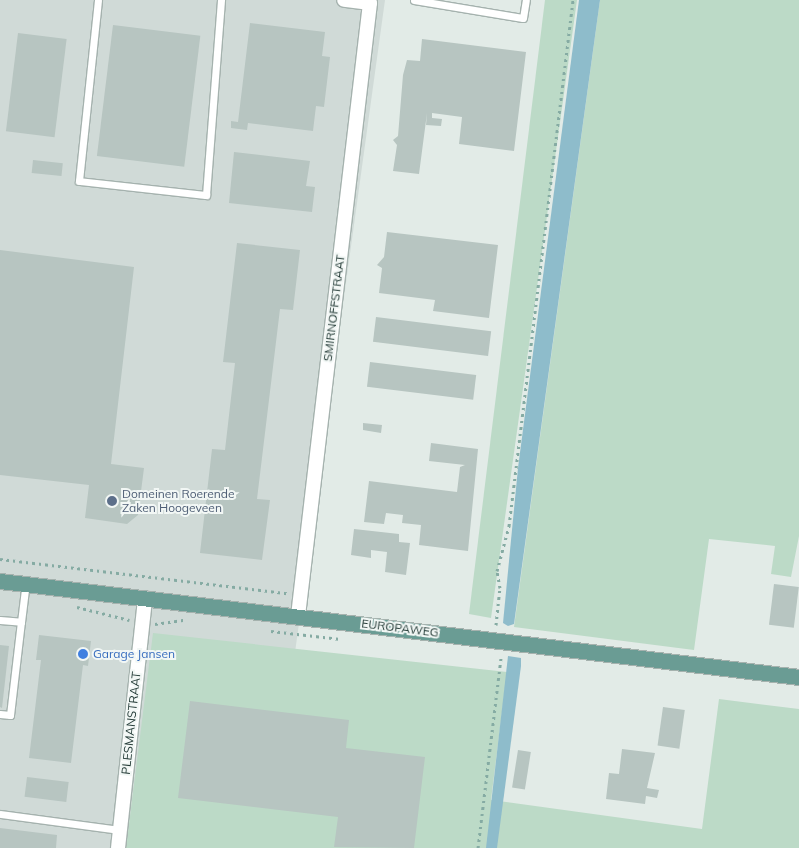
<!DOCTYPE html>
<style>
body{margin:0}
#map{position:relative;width:799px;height:848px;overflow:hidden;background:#e2ebe7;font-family:Mulish,sans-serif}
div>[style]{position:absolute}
.built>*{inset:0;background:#d0dad7}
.green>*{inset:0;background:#bcdac7}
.water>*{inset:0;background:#8ebccb}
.building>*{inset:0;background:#b7c5c1;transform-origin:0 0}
.path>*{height:3px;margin-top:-1.5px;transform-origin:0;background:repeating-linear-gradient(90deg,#85aba3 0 2.5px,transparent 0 6.5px)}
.roads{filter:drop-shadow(1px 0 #a5b2ae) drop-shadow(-1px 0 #a5b2ae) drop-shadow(0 1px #a5b2ae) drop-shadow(0 -1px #a5b2ae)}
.lane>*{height:7px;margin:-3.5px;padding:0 3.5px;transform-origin:3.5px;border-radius:3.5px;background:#fff}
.street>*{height:14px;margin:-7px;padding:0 7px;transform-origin:7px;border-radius:7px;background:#fff}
.primary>*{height:15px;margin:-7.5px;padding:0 7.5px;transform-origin:7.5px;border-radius:7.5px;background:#6a9c94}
.dots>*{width:14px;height:14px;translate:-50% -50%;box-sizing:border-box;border:2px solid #f2f7f5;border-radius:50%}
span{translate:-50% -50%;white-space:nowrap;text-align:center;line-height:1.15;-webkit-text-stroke:4px #f2f7f5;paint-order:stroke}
.street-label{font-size:12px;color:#233a36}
.service-label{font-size:12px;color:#4e5e75}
.left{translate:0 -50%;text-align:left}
.shop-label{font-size:12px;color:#366cbe}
</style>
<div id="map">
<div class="built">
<i style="clip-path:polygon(0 0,385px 0,268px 848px,0 848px)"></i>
</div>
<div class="green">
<i style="clip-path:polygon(545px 0,577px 0,491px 618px,469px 614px)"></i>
<i style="clip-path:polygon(600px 0,799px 0,799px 536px,791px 577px,771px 574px,775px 546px,709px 539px,694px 650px,514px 627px)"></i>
<i style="clip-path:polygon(153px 633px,507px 672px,491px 800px,702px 829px,719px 699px,799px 709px,799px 848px,126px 848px)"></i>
</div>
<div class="water">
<i style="clip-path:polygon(579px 0,600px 0,514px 624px,508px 626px,503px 623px,518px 468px)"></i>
<i style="clip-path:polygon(508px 656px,521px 658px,521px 666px,497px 848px,486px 848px)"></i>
</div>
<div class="building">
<i style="clip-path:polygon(250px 23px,325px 32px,322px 56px,330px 57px,324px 107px,316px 106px,313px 131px,248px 123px,247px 130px,231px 128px,231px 121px,238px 122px)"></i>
<i style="left:113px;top:25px;width:88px;height:132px;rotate:7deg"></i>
<i style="left:18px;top:33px;width:49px;height:99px;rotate:7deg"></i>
<i style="clip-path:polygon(422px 39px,526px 52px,514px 151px,459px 144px,462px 117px,432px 113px,432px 118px,442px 119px,441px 126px,426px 125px,427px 113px,419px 174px,393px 171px,397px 145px,393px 140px,398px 136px,403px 75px,407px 60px,420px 61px)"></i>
<i style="clip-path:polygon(234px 152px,310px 161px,306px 186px,315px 187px,312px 212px,229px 203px)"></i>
<i style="left:33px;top:160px;width:30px;height:13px;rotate:6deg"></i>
<i style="clip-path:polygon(387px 232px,498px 245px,489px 318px,433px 311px,435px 300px,379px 293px,382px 268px,377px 265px,384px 257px)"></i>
<i style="clip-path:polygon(237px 243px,300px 250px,293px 310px,280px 309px,257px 499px,270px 500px,262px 560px,200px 553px,212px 449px,225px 450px,235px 363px,223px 362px)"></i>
<i style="clip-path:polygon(0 250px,134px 267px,111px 464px,144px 468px,138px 515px,127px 524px,85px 518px,89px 485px,0 475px)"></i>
<i style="left:376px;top:317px;width:116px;height:25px;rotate:7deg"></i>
<i style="left:370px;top:362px;width:107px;height:25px;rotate:7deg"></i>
<i style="clip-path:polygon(363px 423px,382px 425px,381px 433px,363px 430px)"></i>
<i style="clip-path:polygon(431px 443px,478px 449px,468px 551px,419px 545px,421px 525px,402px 523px,403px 515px,386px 513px,384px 524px,364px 522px,369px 481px,457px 492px,460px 467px,465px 465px,429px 461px)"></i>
<i style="clip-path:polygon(354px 529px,399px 534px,399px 542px,410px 543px,406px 575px,385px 572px,387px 552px,371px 550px,371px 558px,351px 555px)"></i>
<i style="left:774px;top:584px;width:25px;height:41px;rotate:7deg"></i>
<i style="clip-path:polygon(39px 635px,91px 641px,88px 666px,83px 665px,71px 763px,29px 758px,41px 660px,36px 660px)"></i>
<i style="clip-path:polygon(0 645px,9px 646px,2px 708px,0 707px)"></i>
<i style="clip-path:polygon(190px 701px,349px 720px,346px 748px,425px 757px,414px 848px,334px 847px,338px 817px,178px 798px)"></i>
<i style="left:663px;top:707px;width:22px;height:39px;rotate:8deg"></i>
<i style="clip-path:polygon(622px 749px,655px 753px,647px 788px,659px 790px,657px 798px,646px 796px,645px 804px,606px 799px,609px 773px,619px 774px)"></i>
<i style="left:518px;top:750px;width:13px;height:38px;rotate:9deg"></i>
<i style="left:27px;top:777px;width:42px;height:20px;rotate:7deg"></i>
<i style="clip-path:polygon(0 828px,57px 835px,56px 848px,0 848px)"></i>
</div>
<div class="path">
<i style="left:0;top:559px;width:289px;rotate:6.8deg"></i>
<i style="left:77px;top:607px;width:54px;rotate:14deg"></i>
<i style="left:155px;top:624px;width:30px;rotate:-8deg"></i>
<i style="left:496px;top:625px;width:37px;rotate:-84deg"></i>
<i style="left:500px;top:588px;width:17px;rotate:-100deg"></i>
<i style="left:497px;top:571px;width:47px;rotate:-75.1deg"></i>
<i style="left:509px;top:526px;width:530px;rotate:-83.06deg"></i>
<i style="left:271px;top:631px;width:70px;rotate:6.5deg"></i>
<i style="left:478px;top:848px;width:192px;rotate:-83.1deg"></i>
</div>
<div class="roads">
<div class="lane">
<i style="left:98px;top:0;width:182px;rotate:96deg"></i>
<i style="left:79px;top:181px;width:128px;rotate:6.3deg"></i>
<i style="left:206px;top:195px;width:196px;rotate:-85.6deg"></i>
<i style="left:414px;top:0;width:110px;rotate:9.4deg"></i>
<i style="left:523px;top:18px;width:18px;rotate:-81deg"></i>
<i style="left:0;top:620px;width:21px;rotate:5deg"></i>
<i style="left:21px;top:622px;width:38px;rotate:-83deg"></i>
<i style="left:0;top:714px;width:10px;rotate:6deg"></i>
<i style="left:10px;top:715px;width:94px;rotate:-83.3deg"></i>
<i style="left:0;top:814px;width:121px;rotate:7.6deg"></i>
</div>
<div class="street">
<i style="left:298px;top:616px;width:617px;rotate:-83.3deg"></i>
<i style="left:370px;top:3px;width:26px;rotate:-173deg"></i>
<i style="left:118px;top:848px;width:251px;rotate:-83.8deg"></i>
</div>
<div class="primary">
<i style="left:0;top:581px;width:805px;rotate:6.85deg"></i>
</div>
</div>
<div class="dots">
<i style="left:112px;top:501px;background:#5c6f8a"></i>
<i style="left:83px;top:654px;background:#3f7fe0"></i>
</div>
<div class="street-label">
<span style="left:334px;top:308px;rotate:-83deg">SMIRNOFFSTRAAT</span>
<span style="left:400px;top:628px;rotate:7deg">EUROPAWEG</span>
<span style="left:131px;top:723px;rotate:-84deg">PLESMANSTRAAT</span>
</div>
<div class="service-label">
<span class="left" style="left:122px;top:501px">Domeinen Roerende<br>Zaken Hoogeveen</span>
</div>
<div class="shop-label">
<span class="left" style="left:93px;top:654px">Garage Jansen</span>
</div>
</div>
